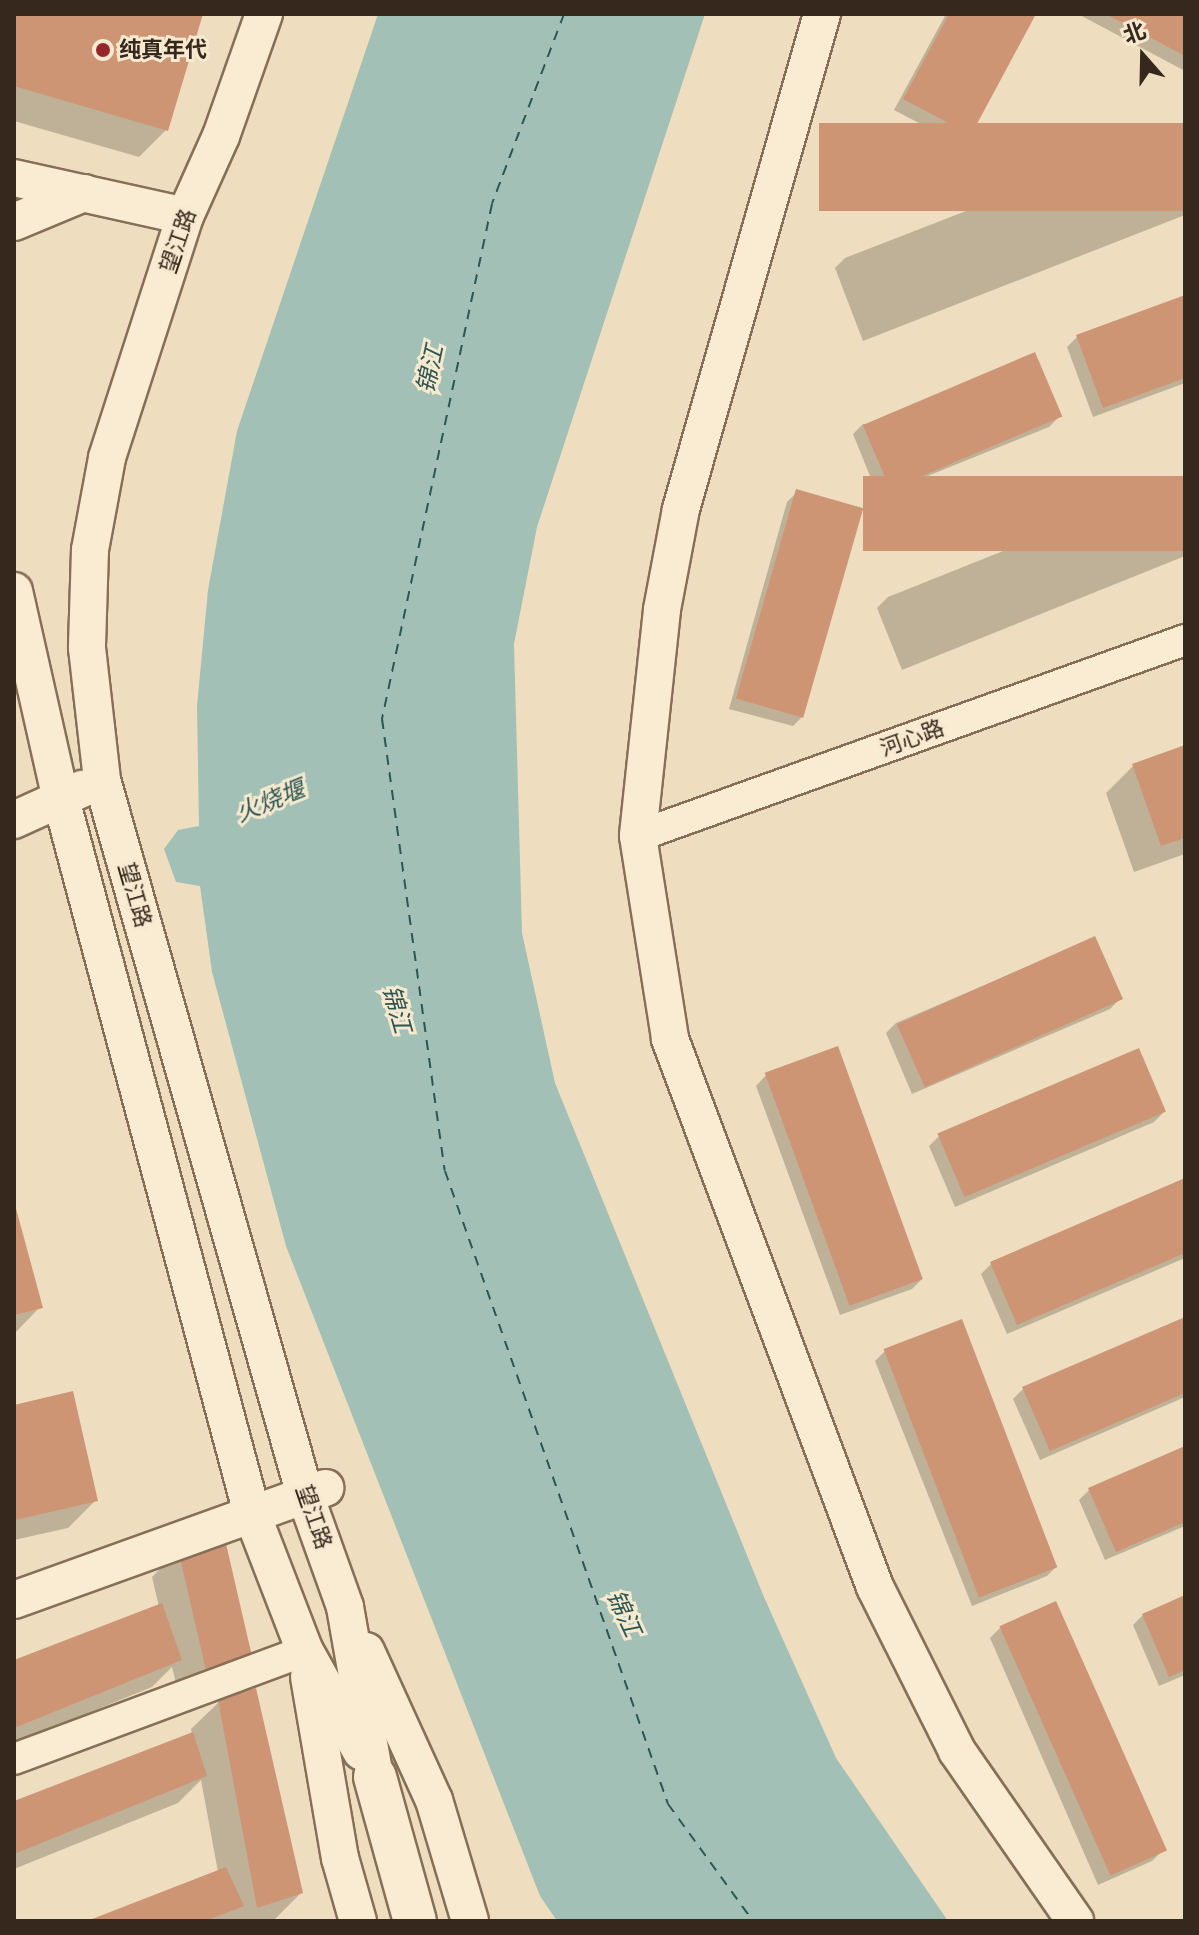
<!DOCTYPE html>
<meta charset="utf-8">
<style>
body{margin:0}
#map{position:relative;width:1199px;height:1935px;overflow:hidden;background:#eedebf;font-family:"Crimson Pro","Noto Sans SC",serif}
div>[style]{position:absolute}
.water>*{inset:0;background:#a2c0b6}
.shadow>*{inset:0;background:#0003}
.ferry>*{height:2px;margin-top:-1px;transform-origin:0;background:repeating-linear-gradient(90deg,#2b5652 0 10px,transparent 0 18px)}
.building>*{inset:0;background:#cd9574;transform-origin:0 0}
.roads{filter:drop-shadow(2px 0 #876f57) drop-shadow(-2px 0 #876f57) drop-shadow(0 2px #876f57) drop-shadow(0 -2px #876f57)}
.minor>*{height:30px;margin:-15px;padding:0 15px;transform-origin:15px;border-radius:15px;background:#f9ecd2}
.tertiary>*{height:36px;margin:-18px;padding:0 18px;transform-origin:18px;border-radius:18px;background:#f9ecd2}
.secondary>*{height:42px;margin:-21px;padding:0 21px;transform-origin:21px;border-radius:21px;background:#f9ecd2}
.dots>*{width:22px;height:22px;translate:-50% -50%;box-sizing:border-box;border:4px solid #f6e9cf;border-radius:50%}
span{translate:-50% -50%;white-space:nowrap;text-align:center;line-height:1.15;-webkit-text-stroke:6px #f6e9cf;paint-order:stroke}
.poi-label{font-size:22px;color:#36281c;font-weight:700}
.left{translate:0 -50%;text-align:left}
.street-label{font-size:22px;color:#36281c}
.water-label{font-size:24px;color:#2b5652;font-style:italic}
.frame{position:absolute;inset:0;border:16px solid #36281c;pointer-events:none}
.north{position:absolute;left:1103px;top:16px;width:80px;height:80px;-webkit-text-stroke:6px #f6e9cf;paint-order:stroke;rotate:340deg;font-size:22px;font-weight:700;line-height:32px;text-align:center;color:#36281c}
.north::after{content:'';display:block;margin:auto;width:28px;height:36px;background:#36281c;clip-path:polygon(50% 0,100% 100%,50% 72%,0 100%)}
</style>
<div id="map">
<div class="water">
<i style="clip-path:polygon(378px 14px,705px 14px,537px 527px,514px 644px,522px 933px,555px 1083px,764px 1597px,836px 1758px,948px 1921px,557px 1921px,540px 1896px,286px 1246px,212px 972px,200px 886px,176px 882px,164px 849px,178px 830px,199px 826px,197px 706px,208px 590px,237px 431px)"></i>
</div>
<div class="shadow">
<i style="clip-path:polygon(14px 14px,201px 14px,166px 130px,139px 157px,14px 121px)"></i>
<i style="clip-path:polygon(946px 14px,1033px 14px,959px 144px,894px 110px)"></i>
<i style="clip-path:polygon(1078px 14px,1185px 14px,1185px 71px)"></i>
<i style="clip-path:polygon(1185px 126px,1185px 215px,863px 341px,835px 268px,845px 258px)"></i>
<i style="clip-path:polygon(1185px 298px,1185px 383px,1093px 417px,1067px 347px,1077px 337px)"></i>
<i style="clip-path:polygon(1059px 417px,1049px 427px,878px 496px,853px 434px,863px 424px)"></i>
<i style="clip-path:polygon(1185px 478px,1185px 556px,902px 670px,877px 608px,888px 597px)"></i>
<i style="clip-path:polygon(797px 492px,803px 716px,793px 726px,729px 709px,787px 502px)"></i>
<i style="clip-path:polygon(1185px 748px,1185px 854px,1134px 872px,1106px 793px,1133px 766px)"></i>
<i style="clip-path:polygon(1094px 938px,1120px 999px,1110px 1009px,912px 1094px,886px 1033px,896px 1023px)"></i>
<i style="clip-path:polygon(766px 1075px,922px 1279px,912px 1289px,840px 1315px,756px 1086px)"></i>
<i style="clip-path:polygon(1164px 1112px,1154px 1122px,955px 1207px,929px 1146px,939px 1136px)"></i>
<i style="clip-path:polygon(1185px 1180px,1185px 1258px,1007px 1334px,981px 1274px,991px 1264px)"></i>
<i style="clip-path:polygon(14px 1205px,40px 1307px,14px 1334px)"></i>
<i style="clip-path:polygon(1185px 1319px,1185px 1397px,1040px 1460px,1013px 1399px,1023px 1389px)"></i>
<i style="clip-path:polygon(885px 1351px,1057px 1566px,1047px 1576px,972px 1606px,875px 1361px)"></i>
<i style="clip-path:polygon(71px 1394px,96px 1500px,68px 1528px,14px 1540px,14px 1407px)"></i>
<i style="clip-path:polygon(1185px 1448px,1185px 1526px,1105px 1560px,1079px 1500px,1089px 1490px)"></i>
<i style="clip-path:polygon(222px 1538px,224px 1685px,179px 1695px,172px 1667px,152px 1687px,14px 1743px,14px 1662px,159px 1607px,152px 1577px,179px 1550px)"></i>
<i style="clip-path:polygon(1185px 1597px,1185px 1675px,1159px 1686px,1133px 1625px,1143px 1615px)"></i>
<i style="clip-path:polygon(1000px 1628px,1162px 1851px,1152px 1861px,1098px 1885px,990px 1638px)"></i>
<i style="clip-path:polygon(219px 1702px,301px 1893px,274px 1920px,92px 1921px,218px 1872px,201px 1780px,178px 1803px,14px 1869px,14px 1803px,192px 1735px,191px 1729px)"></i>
</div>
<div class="ferry">
<i style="left:564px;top:14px;width:203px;rotate:110.8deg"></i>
<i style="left:492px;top:204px;width:527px;rotate:102.06deg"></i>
<i style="left:382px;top:719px;width:456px;rotate:82.1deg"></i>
<i style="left:445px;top:1171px;width:671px;rotate:70.59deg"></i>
<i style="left:668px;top:1804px;width:145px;rotate:54deg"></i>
</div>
<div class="building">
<i style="clip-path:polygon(14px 14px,203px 14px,168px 131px,14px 86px)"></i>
<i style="clip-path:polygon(949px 14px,1036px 14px,971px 135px,903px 99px)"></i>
<i style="clip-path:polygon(1106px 14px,1185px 14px,1185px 56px)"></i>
<i style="left:1185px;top:123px;width:88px;height:366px;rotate:90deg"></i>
<i style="clip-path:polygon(1185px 295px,1185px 378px,1103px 408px,1076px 335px)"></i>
<i style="left:1035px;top:352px;width:70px;height:187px;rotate:67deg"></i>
<i style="left:1185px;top:476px;width:75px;height:322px;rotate:90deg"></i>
<i style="left:796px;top:489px;width:70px;height:218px;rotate:16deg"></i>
<i style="clip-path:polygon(1185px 745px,1185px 838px,1161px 846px,1132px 764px)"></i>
<i style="left:1095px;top:936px;width:69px;height:217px;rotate:66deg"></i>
<i style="left:838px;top:1046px;width:248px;height:78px;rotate:70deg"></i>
<i style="left:1139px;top:1048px;width:69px;height:219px;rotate:67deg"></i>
<i style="clip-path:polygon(1185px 1178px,1185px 1253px,1017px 1325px,990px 1262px)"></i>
<i style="clip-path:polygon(14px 1201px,43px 1308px,14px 1315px)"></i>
<i style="clip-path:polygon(1185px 1317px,1185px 1393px,1050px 1451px,1022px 1387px)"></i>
<i style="left:962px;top:1319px;width:266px;height:84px;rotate:69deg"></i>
<i style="clip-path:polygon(73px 1391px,98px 1501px,15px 1520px,14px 1405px)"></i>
<i style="clip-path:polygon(1185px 1446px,1185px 1522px,1116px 1552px,1088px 1488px)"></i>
<i style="left:224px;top:1535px;width:127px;height:48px;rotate:77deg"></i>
<i style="clip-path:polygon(1185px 1595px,1185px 1670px,1169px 1677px,1142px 1614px)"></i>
<i style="left:1056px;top:1601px;width:273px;height:62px;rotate:66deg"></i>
<i style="clip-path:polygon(162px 1603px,182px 1660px,14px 1728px,14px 1660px)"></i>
<i style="clip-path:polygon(256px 1688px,303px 1893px,257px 1908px,218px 1700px)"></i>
<i style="clip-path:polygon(193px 1732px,207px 1776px,14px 1854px,14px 1801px)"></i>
<i style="clip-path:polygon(226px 1867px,244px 1906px,205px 1921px,87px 1921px)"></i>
</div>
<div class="roads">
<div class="minor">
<i style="left:638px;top:836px;width:581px;rotate:-19.71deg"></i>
<i style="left:14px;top:1759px;width:310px;rotate:-20.4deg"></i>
</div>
<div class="tertiary">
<i style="left:264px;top:14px;width:129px;rotate:109.4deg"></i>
<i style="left:221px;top:136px;width:88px;rotate:114.2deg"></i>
<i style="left:185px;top:216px;width:254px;rotate:107.9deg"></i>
<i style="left:107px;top:458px;width:94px;rotate:100.5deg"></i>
<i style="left:90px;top:550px;width:98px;rotate:91.8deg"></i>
<i style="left:87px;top:648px;width:133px;rotate:83.5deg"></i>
<i style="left:102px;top:780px;width:743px;rotate:74.15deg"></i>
<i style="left:305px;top:1495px;width:119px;rotate:70.3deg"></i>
<i style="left:345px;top:1607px;width:173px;rotate:80deg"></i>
<i style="left:822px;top:14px;width:515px;rotate:105.9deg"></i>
<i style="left:681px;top:509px;width:103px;rotate:100.7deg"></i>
<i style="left:662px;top:610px;width:227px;rotate:96.1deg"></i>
<i style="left:638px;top:836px;width:206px;rotate:81deg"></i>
<i style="left:670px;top:1039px;width:585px;rotate:69.49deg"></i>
<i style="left:875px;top:1587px;width:183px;rotate:63.4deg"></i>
<i style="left:957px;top:1751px;width:207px;rotate:55.2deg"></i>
<i style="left:14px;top:178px;width:175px;rotate:12.5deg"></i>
<i style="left:14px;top:222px;width:76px;rotate:-22.5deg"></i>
<i style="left:14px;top:591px;width:213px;rotate:77.3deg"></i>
<i style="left:61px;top:799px;width:740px;rotate:75.04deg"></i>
<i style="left:252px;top:1514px;width:147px;rotate:68.9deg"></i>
<i style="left:305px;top:1651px;width:115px;rotate:60.8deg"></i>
<i style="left:14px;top:820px;width:75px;rotate:-24.5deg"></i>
<i style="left:14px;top:1600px;width:331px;rotate:-19.8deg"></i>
<i style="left:366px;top:1651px;width:164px;rotate:65.5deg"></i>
<i style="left:434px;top:1800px;width:126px;rotate:73.4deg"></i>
<i style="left:309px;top:1677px;width:184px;rotate:80.3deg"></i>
<i style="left:340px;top:1858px;width:66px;rotate:74.1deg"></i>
</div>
<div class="secondary">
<i style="left:375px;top:1777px;width:149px;rotate:74.5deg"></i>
</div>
</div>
<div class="dots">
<i style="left:103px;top:50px;background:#97262c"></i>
</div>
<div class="poi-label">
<span class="left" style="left:119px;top:50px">纯真年代</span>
</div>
<div class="street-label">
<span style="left:178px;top:241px;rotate:-71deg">望江路</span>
<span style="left:912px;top:738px;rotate:-20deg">河心路</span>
<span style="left:135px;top:895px;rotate:74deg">望江路</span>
<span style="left:314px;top:1517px;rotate:71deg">望江路</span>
</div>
<div class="water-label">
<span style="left:430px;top:369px;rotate:-78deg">锦江</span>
<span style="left:270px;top:801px;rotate:-22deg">火烧堰</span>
<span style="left:397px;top:1009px;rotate:74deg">锦江</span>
<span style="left:624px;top:1613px;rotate:65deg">锦江</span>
</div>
<div class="frame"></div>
<div class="north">北</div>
</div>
